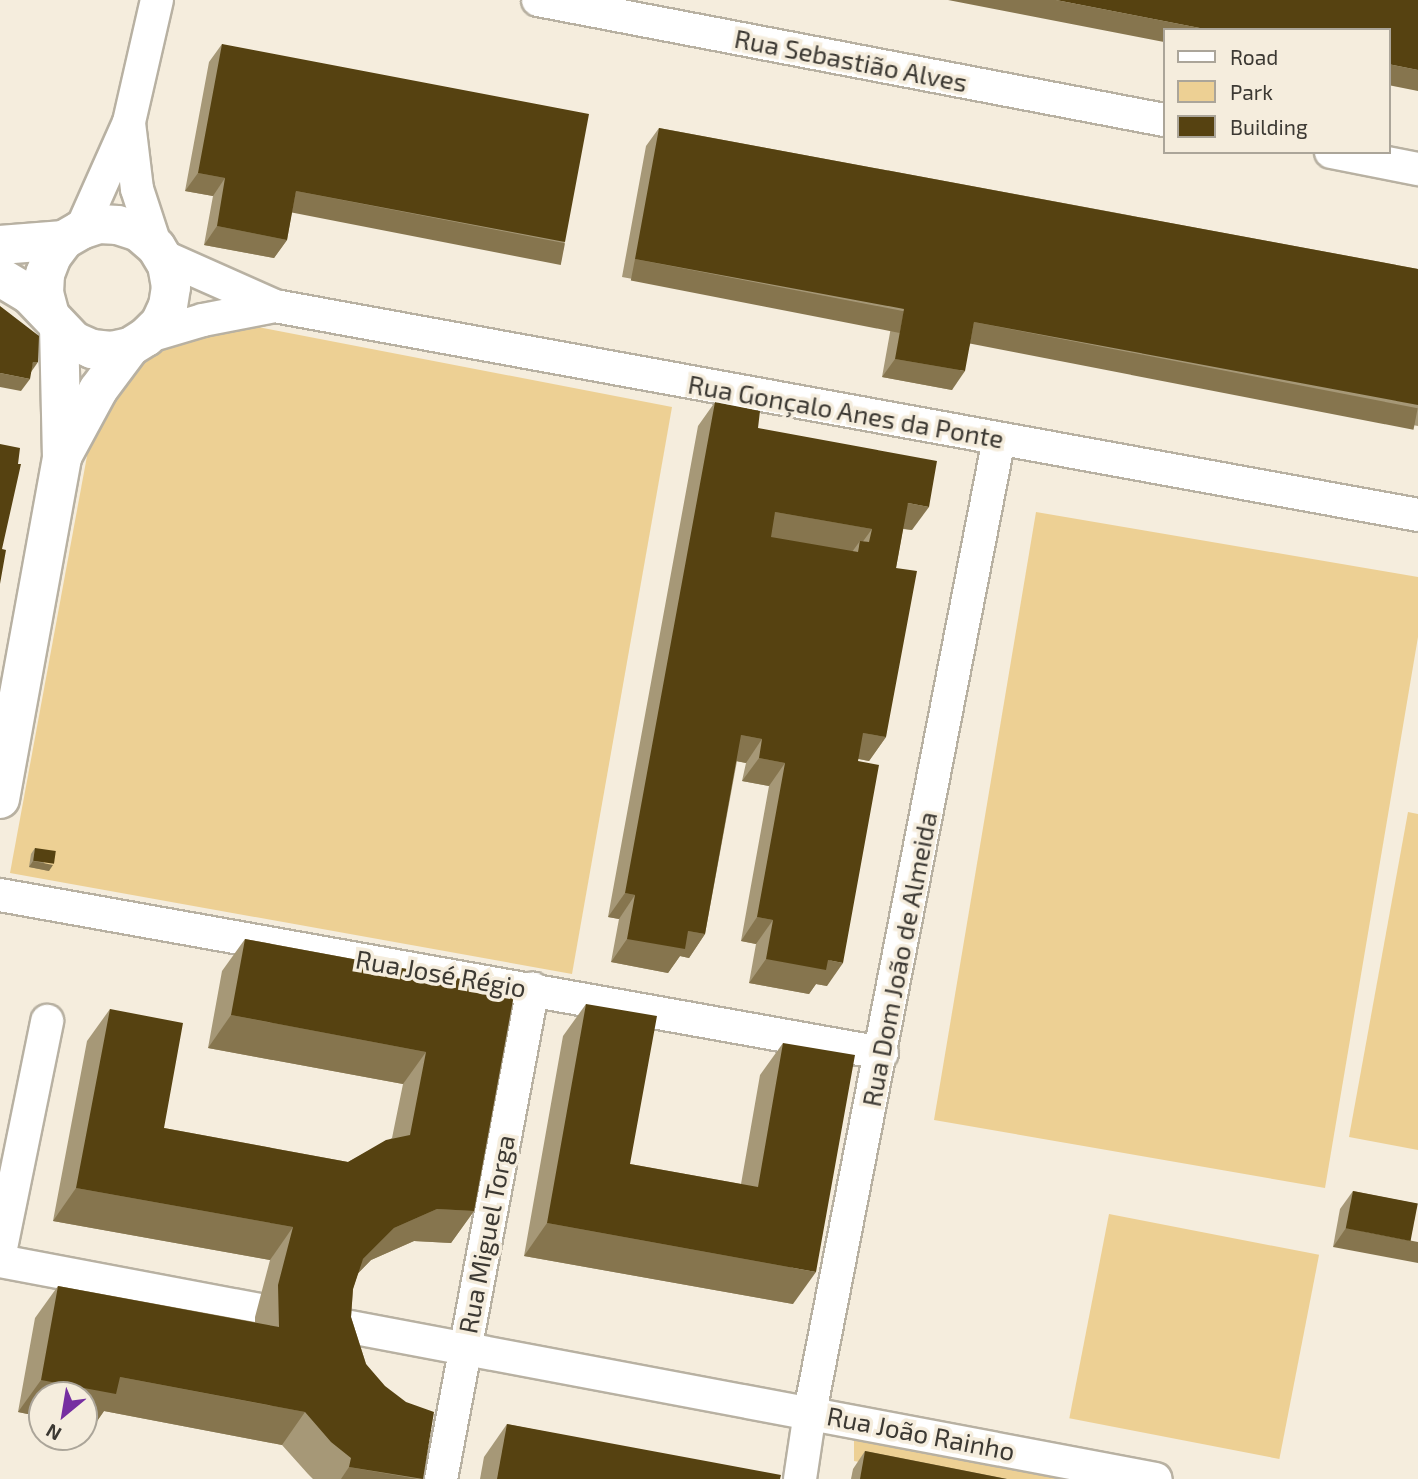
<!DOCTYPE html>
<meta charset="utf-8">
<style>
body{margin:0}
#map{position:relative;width:1418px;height:1479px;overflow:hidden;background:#f5eddd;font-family:"Exo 2",sans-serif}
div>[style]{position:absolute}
.green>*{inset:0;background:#edd094;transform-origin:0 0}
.roads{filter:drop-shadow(2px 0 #b8b1a2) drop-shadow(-2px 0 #b8b1a2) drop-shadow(0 2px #b8b1a2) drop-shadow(0 -2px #b8b1a2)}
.street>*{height:32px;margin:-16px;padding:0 16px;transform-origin:16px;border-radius:16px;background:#fff}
.secondary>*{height:38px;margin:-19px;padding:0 19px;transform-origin:19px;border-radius:19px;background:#fff}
.wall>*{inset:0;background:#a69877}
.shaded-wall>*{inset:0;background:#86754e;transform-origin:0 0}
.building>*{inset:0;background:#564211;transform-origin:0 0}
span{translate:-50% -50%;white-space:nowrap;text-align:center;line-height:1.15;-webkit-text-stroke:7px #f5eddd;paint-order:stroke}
.street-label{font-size:26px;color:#3c3933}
.legend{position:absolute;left:1163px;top:28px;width:228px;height:126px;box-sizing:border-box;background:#f5eddd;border:2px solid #aba599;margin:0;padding:9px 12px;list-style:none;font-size:21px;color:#3c3933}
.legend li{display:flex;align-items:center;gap:14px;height:35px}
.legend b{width:35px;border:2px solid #aba599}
.north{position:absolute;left:28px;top:1381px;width:70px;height:70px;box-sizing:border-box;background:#f5eddd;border:2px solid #aba599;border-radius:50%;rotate:210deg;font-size:19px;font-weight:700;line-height:28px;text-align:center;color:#3c3933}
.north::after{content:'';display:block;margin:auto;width:24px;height:32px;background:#762ea1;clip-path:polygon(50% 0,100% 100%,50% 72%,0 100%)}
</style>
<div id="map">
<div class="green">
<i style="clip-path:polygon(248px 325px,672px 407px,572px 974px,10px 873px,92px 429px,129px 371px,187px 337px)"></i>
<i style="clip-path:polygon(1036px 512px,1418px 577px,1418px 637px,1325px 1188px,934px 1120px)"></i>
<i style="clip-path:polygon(1408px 812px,1418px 814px,1418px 1150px,1349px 1137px)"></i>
<i style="left:1109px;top:1214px;width:214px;height:208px;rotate:11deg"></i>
<i style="clip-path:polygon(854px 1420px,1156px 1479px,947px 1479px,854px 1461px)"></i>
</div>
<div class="roads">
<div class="street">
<i style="left:538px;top:0;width:637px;rotate:10.85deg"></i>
<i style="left:129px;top:123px;width:66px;rotate:83.1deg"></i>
<i style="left:137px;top:189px;width:61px;rotate:71.9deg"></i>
<i style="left:1331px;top:152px;width:89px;rotate:11.1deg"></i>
<i style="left:81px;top:230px;width:118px;rotate:-66deg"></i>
<i style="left:129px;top:122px;width:125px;rotate:-77.1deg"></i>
<i style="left:160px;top:255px;width:126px;rotate:23.9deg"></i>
<i style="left:275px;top:306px;width:1162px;rotate:10.36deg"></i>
<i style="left:146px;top:337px;width:59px;rotate:-16.6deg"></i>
<i style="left:203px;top:320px;width:73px;rotate:-11deg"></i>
<i style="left:0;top:895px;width:896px;rotate:10.16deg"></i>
<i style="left:0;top:1253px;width:237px;rotate:-78.5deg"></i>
<i style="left:0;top:1261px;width:1176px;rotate:10.68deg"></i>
<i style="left:441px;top:1479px;width:499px;rotate:-79.4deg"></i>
<i style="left:800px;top:1479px;width:68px;rotate:-81.5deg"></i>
<i style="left:810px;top:1412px;width:991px;rotate:-79.01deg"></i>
</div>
<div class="secondary">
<i style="left:0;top:245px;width:64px;rotate:-4.5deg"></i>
<i style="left:0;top:277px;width:35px;rotate:31deg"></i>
<i style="left:30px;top:295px;width:64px;rotate:46.3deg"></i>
<i style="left:74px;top:341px;width:20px;rotate:24deg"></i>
<i style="left:92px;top:349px;width:19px;rotate:6deg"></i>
<i style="left:111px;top:351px;width:19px;rotate:-12deg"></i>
<i style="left:130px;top:347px;width:19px;rotate:-32deg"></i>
<i style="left:146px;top:337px;width:20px;rotate:-45deg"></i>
<i style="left:160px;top:323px;width:19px;rotate:-65deg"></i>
<i style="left:168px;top:306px;width:19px;rotate:-81deg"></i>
<i style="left:171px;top:287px;width:22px;rotate:-100deg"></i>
<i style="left:167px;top:265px;width:21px;rotate:-121deg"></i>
<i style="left:156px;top:247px;width:23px;rotate:-139deg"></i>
<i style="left:139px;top:232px;width:22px;rotate:-162deg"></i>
<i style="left:118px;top:225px;width:19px;rotate:-177deg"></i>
<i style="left:99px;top:224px;width:19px;rotate:162deg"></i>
<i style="left:81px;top:230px;width:20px;rotate:150deg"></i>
<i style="left:64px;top:240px;width:20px;rotate:127deg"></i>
<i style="left:52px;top:256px;width:19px;rotate:111deg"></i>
<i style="left:45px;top:274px;width:19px;rotate:93deg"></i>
<i style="left:44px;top:293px;width:20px;rotate:75deg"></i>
<i style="left:64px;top:453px;width:72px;rotate:-61.6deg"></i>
<i style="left:98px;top:390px;width:54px;rotate:-53.3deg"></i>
<i style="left:0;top:799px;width:347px;rotate:-79.7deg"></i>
<i style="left:62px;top:458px;width:130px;rotate:-91.3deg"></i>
</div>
</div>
<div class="wall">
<i style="clip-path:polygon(222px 44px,565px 242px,552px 260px,292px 211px,287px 240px,274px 258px,204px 245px,213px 196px,185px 191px,209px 62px)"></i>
<i style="clip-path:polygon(659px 128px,1418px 269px,1418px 426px,971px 342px,952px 390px,882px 377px,891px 327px,622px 277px,646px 146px)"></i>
<i style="clip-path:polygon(715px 402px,758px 428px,912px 530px,903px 529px,896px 568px,886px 737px,869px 761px,858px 759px,827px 986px,816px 984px,809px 994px,749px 983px,756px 944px,741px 941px,769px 786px,742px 781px,746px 763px,737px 761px,705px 934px,689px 958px,680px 956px,668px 973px,611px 962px,619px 919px,608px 917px,698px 426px)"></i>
<i style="clip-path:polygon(35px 848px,49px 871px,29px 867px,31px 854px)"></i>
<i style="clip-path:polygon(245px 939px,515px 989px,474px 1211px,451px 1243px,414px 1241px,371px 1260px,358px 1273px,353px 1289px,351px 1317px,366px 1364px,423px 1479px,313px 1479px,308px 1474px,282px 1445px,104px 1411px,93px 1427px,42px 1395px,42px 1417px,18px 1412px,35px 1318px,58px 1286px,255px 1322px,255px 1317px,270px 1260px,53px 1221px,87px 1041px,110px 1009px,164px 1128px,348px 1162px,392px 1138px,403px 1084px,208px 1048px,222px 971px)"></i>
<i style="clip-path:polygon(586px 1004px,630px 1164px,741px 1184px,760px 1075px,783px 1043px,793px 1304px,524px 1256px,563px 1036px)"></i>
<i style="clip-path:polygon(1353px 1191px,1418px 1204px,1333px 1247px,1340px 1209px)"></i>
<i style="clip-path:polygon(507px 1424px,780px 1479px,480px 1479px,484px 1457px)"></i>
<i style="clip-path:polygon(865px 1451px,1007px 1479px,851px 1479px,853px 1469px)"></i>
</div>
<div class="shaded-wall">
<i style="clip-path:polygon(948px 0,1056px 0,1210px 30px,1164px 30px,1164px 42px)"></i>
<i style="clip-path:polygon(1388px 64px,1418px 70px,1418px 91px,1388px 85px)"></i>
<i style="clip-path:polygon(198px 173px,225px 178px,213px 196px,185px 191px)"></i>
<i style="left:296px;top:191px;width:274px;height:22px;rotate:11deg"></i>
<i style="clip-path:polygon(217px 226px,287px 240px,274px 258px,204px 245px)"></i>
<i style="left:635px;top:259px;width:274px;height:22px;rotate:11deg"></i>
<i style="left:974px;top:322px;width:452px;height:22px;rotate:11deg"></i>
<i style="clip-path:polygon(895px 359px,965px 371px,952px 390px,882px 377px)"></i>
<i style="clip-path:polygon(33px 362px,38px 362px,29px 375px)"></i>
<i style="clip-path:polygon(0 373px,30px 379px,21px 391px,0 387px)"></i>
<i style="clip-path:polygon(908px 503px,929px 507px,912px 530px,892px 527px)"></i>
<i style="clip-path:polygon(775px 512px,872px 529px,859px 547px,860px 541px,852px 552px,759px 536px)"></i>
<i style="clip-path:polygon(863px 733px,886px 737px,869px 761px,846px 756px)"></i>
<i style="clip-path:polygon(741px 735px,762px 739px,746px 763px,725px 759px)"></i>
<i style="clip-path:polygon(759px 758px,785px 763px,769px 786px,742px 781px)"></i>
<i style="clip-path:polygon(33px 861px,53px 865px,49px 871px,29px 867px)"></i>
<i style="clip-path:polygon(625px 893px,635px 895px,619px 919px,608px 917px)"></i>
<i style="clip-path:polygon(757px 917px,773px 920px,756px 944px,741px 941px)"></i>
<i style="clip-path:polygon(688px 931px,705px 934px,689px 958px,680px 956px,668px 973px,611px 962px,627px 939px)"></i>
<i style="clip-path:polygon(766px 959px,828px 960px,843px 963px,827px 986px,816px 984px,809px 994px,749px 983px)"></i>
<i style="clip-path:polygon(231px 1015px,426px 1052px,403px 1084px,208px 1048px)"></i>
<i style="clip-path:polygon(76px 1188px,293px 1227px,270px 1260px,53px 1221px)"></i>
<i style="clip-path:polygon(437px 1209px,474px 1211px,451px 1243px,414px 1241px,371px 1260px,340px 1292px,363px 1259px,394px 1228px)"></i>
<i style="clip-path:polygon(547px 1223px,816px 1272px,793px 1304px,524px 1256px)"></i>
<i style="clip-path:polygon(1346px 1228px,1418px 1242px,1418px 1263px,1333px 1247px)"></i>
<i style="clip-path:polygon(120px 1377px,305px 1412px,282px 1445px,104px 1411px,93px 1427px,84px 1425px,84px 1395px,42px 1395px,42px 1417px,18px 1412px,41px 1380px)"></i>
<i style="clip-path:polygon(349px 1467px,418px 1479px,341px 1479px)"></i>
</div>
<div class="building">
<i style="clip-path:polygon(1056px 0,1418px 0,1418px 70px,1388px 64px,1388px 30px,1210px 30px)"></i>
<i style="clip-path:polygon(222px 44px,589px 114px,565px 242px,296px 191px,287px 240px,217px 226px,225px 178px,198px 173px)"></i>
<i style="clip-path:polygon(659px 128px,1418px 269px,1418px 405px,974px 322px,965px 371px,895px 359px,904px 309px,635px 259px)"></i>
<i style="clip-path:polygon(0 306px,39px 336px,38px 362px,33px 362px,30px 379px,0 373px)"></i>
<i style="clip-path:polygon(evenodd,715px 402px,760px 411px,758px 428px,937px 461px,929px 507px,908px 503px,896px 568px,917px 571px,886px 737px,863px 733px,858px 761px,879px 765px,843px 963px,828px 960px,826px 970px,766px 959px,773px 920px,757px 917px,785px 763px,759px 758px,762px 739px,741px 735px,705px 934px,688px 931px,685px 949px,627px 939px,635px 895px,625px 893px,715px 402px,775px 512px,872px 529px,869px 542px,860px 541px,858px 552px,771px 537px,775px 512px)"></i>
<i style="clip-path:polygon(0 444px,20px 448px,18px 464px,21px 464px,2px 549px,6px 550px,0 584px)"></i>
<i style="left:35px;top:848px;width:21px;height:13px;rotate:8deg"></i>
<i style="clip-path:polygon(245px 939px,515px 989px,474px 1211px,437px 1209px,394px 1228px,363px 1259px,353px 1289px,351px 1317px,366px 1364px,385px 1386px,406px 1402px,434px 1412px,423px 1479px,349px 1467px,351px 1458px,331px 1442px,305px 1412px,120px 1377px,116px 1394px,41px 1380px,58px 1286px,279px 1327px,278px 1285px,293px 1227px,76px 1188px,110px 1009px,183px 1023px,164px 1128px,348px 1162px,386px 1140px,410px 1135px,426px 1052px,231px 1015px)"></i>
<i style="clip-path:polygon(586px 1004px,657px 1016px,630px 1164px,758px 1187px,783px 1043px,855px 1055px,816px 1272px,547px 1223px)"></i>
<i style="left:1353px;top:1191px;width:66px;height:38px;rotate:11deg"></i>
<i style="clip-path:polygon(507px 1424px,781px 1475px,780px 1479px,497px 1479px)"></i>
<i style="clip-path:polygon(865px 1451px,1007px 1479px,860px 1479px)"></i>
</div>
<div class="street-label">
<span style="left:851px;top:60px;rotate:11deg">Rua Sebastião Alves</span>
<span style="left:846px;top:411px;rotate:10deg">Rua Gonçalo Anes da Ponte</span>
<span style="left:899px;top:959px;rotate:-79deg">Rua Dom João de Almeida</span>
<span style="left:441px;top:973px;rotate:10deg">Rua José Régio</span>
<span style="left:486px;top:1234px;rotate:-79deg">Rua Miguel Torga</span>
<span style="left:921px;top:1433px;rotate:11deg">Rua João Rainho</span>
</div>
<ul class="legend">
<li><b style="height:9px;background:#fff"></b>Road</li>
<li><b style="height:19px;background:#edd094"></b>Park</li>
<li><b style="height:19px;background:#564211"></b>Building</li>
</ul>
<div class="north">N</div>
</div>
